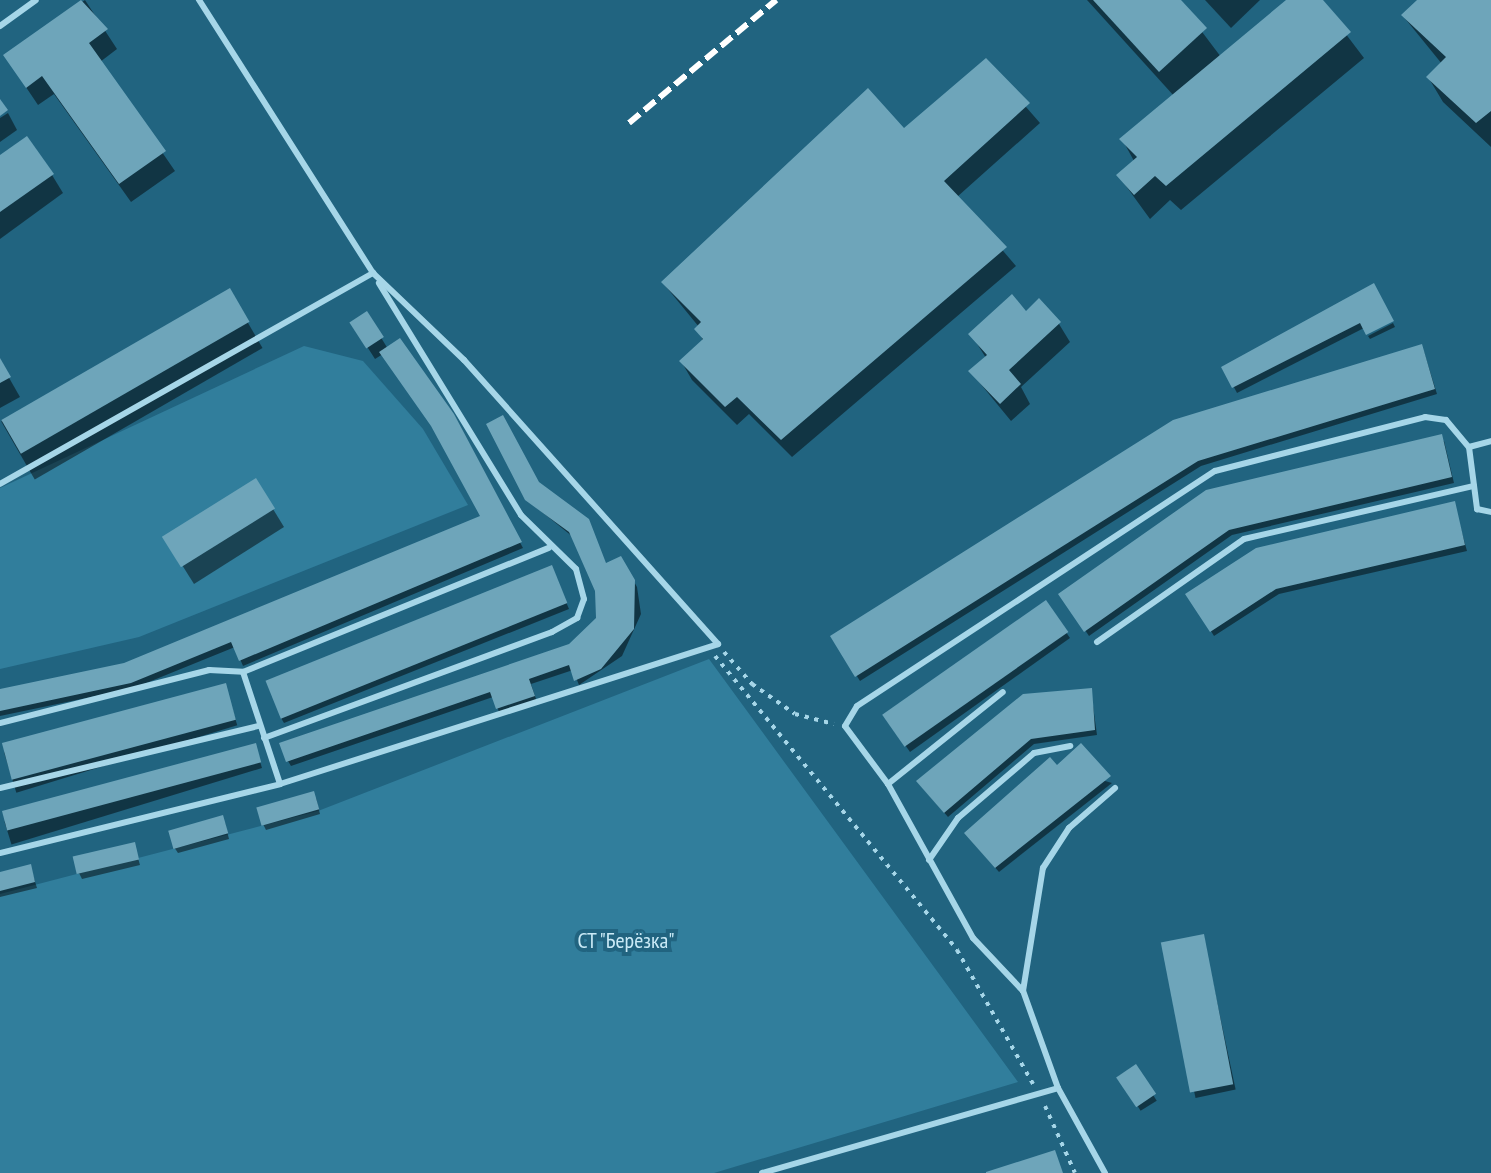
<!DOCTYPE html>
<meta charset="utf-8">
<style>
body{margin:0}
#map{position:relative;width:1491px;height:1173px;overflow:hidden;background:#216480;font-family:"PT Sans Narrow",sans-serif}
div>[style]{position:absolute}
.green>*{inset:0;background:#317e9c}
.shadow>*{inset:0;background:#0007;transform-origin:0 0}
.building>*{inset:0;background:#6ea5ba;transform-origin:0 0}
.path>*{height:4px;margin-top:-2px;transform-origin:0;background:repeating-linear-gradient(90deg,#a6d6e8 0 4px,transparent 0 10px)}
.lane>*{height:6px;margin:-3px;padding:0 3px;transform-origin:3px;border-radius:3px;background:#a6d6e8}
.rail>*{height:6px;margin-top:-3px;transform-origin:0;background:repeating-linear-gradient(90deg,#fff 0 14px,transparent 0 20px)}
span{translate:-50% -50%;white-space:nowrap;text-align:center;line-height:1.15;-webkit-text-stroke:8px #216480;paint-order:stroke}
.park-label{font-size:22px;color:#caeaf6}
</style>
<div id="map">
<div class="green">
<i style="clip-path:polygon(304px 346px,363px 361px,423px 429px,468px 505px,139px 637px,0 669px,0 488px)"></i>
<i style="clip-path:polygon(709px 659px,1018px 1082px,714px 1173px,0 1173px,0 894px,318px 811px)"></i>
</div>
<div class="shadow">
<i style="clip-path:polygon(85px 0,117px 49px,100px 62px,175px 171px,131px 202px,54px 94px,38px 105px,5px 56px)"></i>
<i style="clip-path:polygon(1087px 0,1178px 0,1221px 57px,1289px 0,1320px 0,1364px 58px,1181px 210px,1170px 200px,1150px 219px,1118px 175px,1134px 161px,1122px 139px,1174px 96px)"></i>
<i style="clip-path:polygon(1205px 0,1260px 0,1231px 28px)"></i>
<i style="clip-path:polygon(1420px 0,1491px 0,1491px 147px,1443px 102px,1428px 77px,1442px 64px,1403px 16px)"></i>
<i style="clip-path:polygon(986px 61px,1040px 123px,957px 197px,1016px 266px,792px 457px,749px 414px,737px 425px,692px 380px,681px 361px,703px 342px,699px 327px,663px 283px,904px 131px)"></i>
<i style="clip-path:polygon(8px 113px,17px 130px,0 142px,0 118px)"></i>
<i style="clip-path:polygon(0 157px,52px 175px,63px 193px,0 239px)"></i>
<i style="clip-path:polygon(1374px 285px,1364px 328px,1237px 393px,1224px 368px)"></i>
<i style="left:229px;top:290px;width:67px;height:263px;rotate:60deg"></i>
<i style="clip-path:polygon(366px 313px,388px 349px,452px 415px,523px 548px,243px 666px,235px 647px,134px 688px,0 716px,0 691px,124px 665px,482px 517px,436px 430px,383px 354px,375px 359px,359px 334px)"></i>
<i style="clip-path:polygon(1026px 314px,1059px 324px,1070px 342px,1021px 387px,1030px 404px,1011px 421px,970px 371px,986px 358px,971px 334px)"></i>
<i style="clip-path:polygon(1393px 323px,1395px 327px,1370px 339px,1368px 336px)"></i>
<i style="clip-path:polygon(1424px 352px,1437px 394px,1201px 466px,860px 681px,832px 637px)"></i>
<i style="clip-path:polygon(0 362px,20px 397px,0 408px)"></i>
<i style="clip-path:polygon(1444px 441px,1454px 483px,1232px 535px,1089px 636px,1061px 594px)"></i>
<i style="clip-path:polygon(538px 483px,606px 565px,621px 559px,637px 587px,641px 614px,622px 656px,579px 685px,573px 670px,531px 684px,537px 702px,500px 714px,493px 697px,291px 766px,288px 761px,570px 646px,598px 619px,597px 591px,573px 537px,526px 499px)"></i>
<i style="clip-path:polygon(1454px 504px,1467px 551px,1279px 594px,1214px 636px,1188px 594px)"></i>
<i style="clip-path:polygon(273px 509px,284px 527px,194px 584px,177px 557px)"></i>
<i style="clip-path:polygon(554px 573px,569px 609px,284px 723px,281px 718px)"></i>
<i style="clip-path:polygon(1045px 602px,1070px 638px,910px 752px,889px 722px)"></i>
<i style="left:225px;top:685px;width:42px;height:231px;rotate:73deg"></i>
<i style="clip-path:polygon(1091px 691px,1097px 735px,1034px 744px,948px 817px,921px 786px)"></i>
<i style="left:255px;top:745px;width:24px;height:262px;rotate:73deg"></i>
<i style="clip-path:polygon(1057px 767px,1112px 783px,999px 872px,970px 839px)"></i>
<i style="clip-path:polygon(316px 798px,320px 814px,266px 830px,263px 824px)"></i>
<i style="clip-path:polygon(225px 823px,229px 839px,178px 853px,174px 847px)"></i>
<i style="clip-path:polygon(134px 844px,140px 865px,82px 879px,79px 873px)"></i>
<i style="clip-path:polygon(30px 866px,37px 888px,0 897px,0 874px)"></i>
<i style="left:1203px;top:936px;width:157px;height:41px;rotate:78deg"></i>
<i style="left:1135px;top:1066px;width:41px;height:19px;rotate:58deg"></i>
</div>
<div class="building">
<i style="clip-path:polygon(81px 0,108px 29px,89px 43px,166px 151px,119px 184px,42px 76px,26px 88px,3px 55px)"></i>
<i style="clip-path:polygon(1093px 0,1181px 0,1207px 28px,1159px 72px)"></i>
<i style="clip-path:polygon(1286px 0,1323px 0,1351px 32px,1166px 186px,1155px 176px,1134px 195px,1116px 175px,1137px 157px,1119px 139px)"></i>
<i style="clip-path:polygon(1417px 0,1491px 0,1491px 111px,1476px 123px,1426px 77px,1446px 57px,1401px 15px)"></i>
<i style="clip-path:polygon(986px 58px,1030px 103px,944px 181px,1007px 247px,781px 440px,737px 397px,725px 407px,679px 361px,703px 339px,694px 329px,701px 322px,661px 282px,868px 88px,904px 128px)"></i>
<i style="clip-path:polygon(0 99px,8px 110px,0 116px)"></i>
<i style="clip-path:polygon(27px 136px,54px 174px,0 212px,0 155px)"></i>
<i style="clip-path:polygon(1374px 283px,1394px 321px,1366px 335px,1360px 323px,1232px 388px,1221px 367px)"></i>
<i style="left:230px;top:288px;width:39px;height:264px;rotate:60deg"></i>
<i style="clip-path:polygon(1012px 294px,1026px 311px,1039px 298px,1061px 322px,1009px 370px,1021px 384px,1000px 404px,968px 371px,987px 355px,968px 334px)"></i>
<i style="left:367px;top:311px;width:31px;height:21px;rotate:57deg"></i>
<i style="clip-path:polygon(400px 338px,454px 414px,522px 542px,239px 661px,231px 642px,131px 683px,0 711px,0 689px,124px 663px,480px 516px,431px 426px,379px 352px)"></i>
<i style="clip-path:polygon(1422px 344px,1435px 389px,1198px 461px,855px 677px,830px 636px,1173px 420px)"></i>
<i style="clip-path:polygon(0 358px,11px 377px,0 383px)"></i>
<i style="clip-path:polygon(503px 415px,539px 482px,589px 519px,606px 563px,621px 556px,635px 580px,634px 629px,601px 669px,574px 681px,569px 665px,529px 679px,535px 696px,496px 709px,490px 692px,286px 762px,279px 743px,569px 644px,596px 618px,595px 591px,569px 532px,525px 500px,486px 424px)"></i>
<i style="clip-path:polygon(1442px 434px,1452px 477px,1229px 530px,1084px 632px,1058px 594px,1206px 490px)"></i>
<i style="left:256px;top:478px;width:36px;height:111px;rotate:58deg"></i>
<i style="clip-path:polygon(1455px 501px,1465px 545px,1276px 589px,1210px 632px,1185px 594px,1256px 548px)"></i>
<i style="left:552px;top:565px;width:41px;height:309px;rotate:68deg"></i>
<i style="left:1046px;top:600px;width:39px;height:200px;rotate:55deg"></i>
<i style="left:226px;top:683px;width:38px;height:232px;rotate:75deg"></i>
<i style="clip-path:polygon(1092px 688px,1095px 730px,1031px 739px,944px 813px,916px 781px,1023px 694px)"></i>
<i style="left:256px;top:743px;width:20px;height:263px;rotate:75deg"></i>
<i style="clip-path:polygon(1081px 743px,1111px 776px,995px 868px,964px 833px,1050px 757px,1057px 765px)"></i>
<i style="left:314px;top:791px;width:19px;height:60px;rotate:74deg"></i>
<i style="left:223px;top:815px;width:19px;height:57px;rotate:74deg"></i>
<i style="left:135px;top:842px;width:18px;height:64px;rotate:77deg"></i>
<i style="clip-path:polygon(31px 864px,35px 882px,0 891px,0 872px)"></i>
<i style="left:1204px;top:934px;width:153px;height:44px;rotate:79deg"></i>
<i style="left:1136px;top:1064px;width:36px;height:24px;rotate:56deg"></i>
<i style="clip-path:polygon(1055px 1150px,1063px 1173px,986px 1173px,986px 1172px)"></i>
</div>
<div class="path">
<i style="left:724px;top:652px;width:43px;rotate:48.8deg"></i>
<i style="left:752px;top:684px;width:52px;rotate:34.9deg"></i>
<i style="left:795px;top:714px;width:40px;rotate:14.4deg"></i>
<i style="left:715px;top:656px;width:381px;rotate:50.5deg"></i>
<i style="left:957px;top:950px;width:154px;rotate:60.4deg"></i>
<i style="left:1045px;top:1106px;width:73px;rotate:65.9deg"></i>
</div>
<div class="lane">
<i style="left:0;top:26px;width:44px;rotate:-35.8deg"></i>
<i style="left:1469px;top:447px;width:23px;rotate:-15deg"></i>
<i style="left:0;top:484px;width:429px;rotate:-29.5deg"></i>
<i style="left:1097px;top:642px;width:179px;rotate:-35deg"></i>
<i style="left:1244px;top:539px;width:236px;rotate:-13deg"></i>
<i style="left:243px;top:672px;width:330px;rotate:-22.1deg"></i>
<i style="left:0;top:723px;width:216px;rotate:-14.2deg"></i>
<i style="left:209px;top:670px;width:34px;rotate:3deg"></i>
<i style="left:243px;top:672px;width:118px;rotate:71.7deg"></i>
<i style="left:264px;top:738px;width:307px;rotate:-20.2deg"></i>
<i style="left:552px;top:632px;width:29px;rotate:-29deg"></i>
<i style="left:577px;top:618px;width:20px;rotate:-70deg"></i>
<i style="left:584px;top:599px;width:31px;rotate:-105deg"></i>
<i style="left:576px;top:569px;width:77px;rotate:-135.5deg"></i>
<i style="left:521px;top:515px;width:272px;rotate:-121.5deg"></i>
<i style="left:888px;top:784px;width:147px;rotate:-38.7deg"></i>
<i style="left:0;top:788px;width:266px;rotate:-13.5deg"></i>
<i style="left:0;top:853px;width:288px;rotate:-13.8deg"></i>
<i style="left:280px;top:784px;width:460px;rotate:-17.7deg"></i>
<i style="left:718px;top:644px;width:381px;rotate:-131.8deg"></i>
<i style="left:464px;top:360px;width:126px;rotate:-136.3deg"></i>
<i style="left:373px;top:273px;width:324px;rotate:-122.5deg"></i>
<i style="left:929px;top:860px;width:51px;rotate:-55.4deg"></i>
<i style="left:958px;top:818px;width:100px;rotate:-40.5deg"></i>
<i style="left:1034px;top:753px;width:37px;rotate:-11deg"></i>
<i style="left:1023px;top:991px;width:125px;rotate:-80.8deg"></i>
<i style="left:1043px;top:868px;width:48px;rotate:-57deg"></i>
<i style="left:1069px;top:828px;width:61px;rotate:-41deg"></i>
<i style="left:762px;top:1173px;width:308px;rotate:-16deg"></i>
<i style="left:1105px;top:1173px;width:97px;rotate:-118.9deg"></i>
<i style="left:1058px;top:1088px;width:103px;rotate:-109.8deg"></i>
<i style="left:1023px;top:991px;width:73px;rotate:-133.3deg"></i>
<i style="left:973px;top:938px;width:176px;rotate:-118.9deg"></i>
<i style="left:888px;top:784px;width:72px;rotate:-126.6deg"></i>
<i style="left:845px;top:726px;width:23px;rotate:-59deg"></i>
<i style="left:857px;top:706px;width:428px;rotate:-33.3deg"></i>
<i style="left:1215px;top:471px;width:217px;rotate:-14.4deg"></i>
<i style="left:1425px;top:417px;width:21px;rotate:8deg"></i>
<i style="left:1446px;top:420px;width:35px;rotate:50deg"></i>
<i style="left:1469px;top:447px;width:63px;rotate:82.6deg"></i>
<i style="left:1477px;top:509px;width:14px;rotate:12deg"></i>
</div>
<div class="rail">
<i style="left:629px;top:123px;width:192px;rotate:-39.9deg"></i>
</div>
<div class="park-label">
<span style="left:626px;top:941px">СТ "Берёзка"</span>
</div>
</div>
